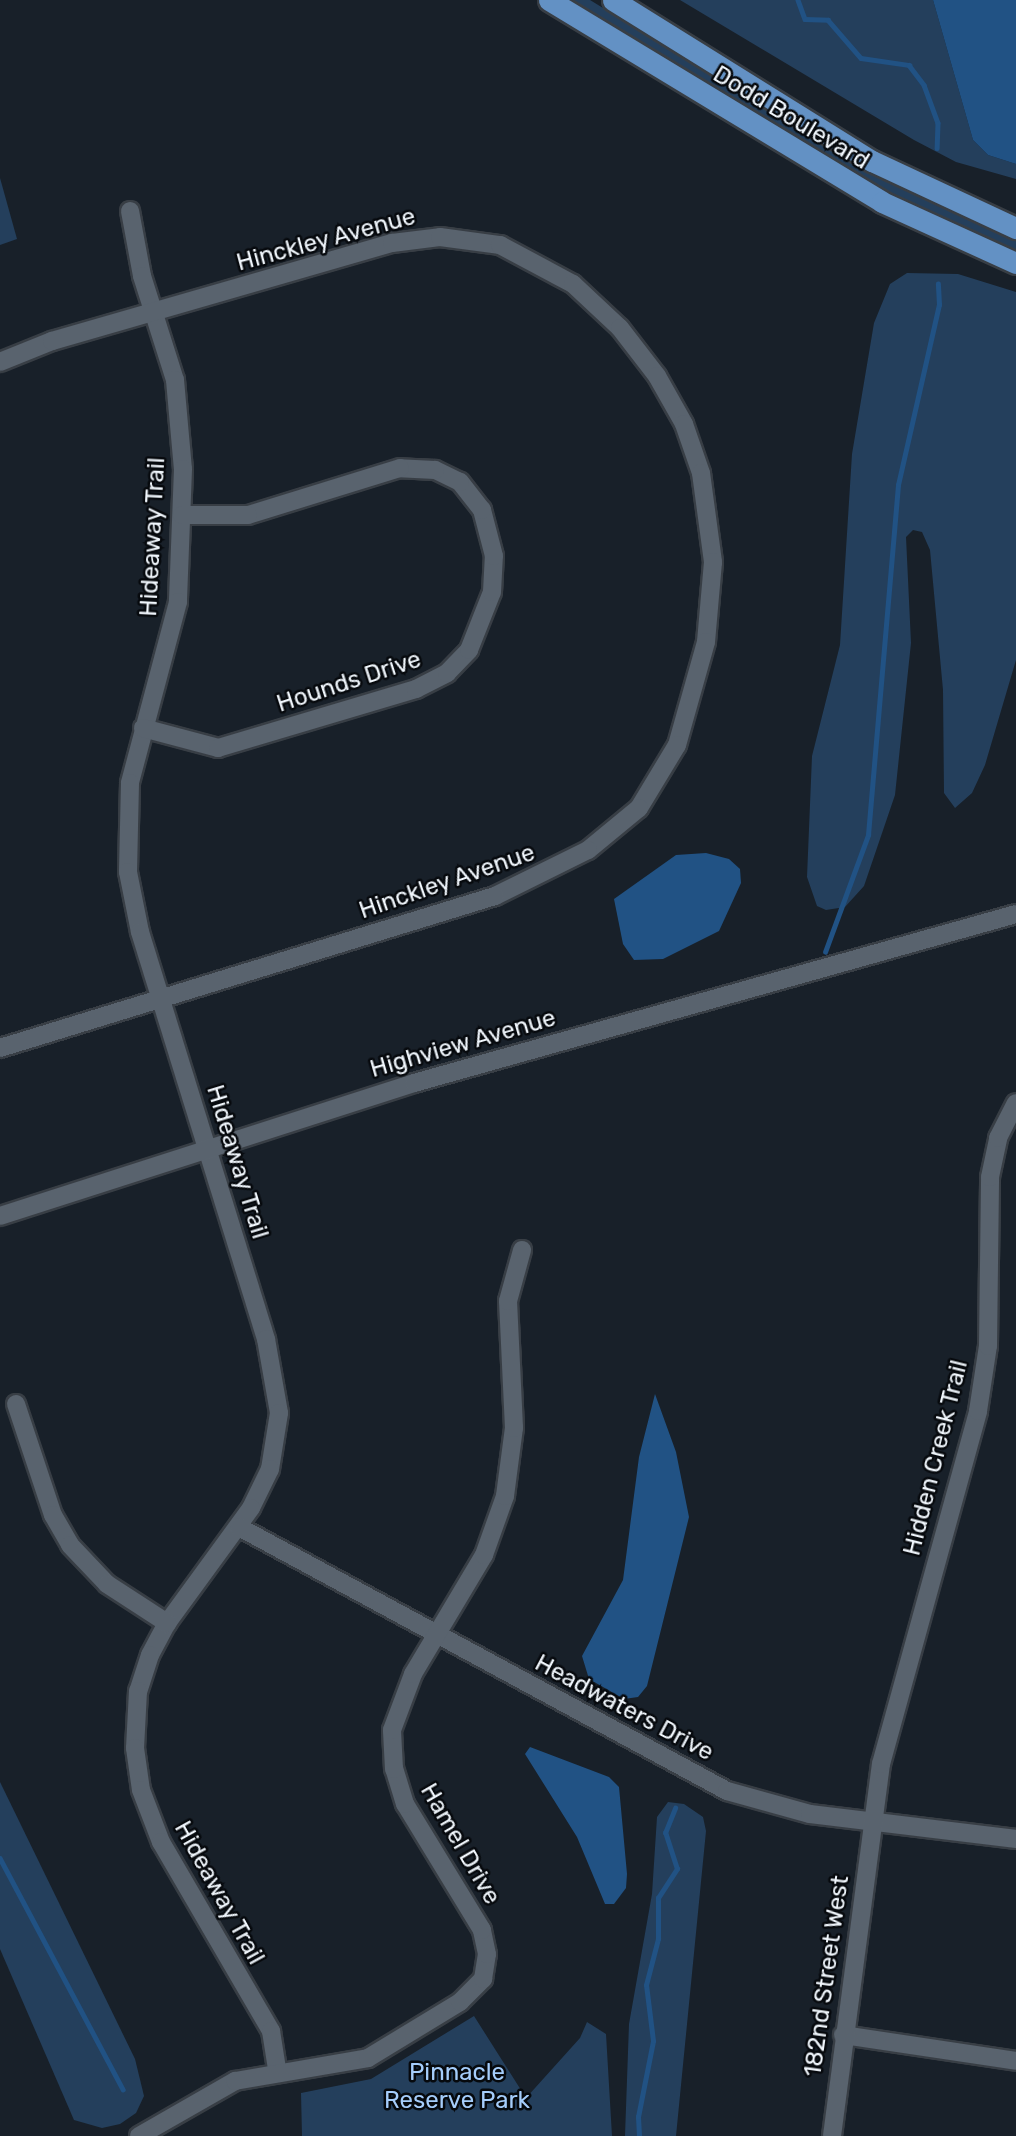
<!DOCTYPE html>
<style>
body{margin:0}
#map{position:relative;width:1016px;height:2136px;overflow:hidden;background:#182029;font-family:Rubik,sans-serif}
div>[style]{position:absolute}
.green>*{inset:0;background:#243f5c}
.water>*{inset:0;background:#215284}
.stream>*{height:4.5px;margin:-2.25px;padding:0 2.25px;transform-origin:2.25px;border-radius:2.25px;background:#215284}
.roads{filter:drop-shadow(2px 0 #383e45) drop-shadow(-2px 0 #383e45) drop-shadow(0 2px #383e45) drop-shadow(0 -2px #383e45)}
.minor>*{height:18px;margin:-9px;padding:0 9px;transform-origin:9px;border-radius:9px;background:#59636e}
.major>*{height:21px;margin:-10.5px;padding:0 10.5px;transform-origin:10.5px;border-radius:10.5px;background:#6391c4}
span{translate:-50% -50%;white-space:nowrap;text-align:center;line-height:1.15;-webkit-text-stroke:5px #06090d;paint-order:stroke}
.street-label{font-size:24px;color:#f0f6fc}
.park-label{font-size:24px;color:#a5cdfb}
</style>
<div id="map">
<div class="green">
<i style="clip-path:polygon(568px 0,590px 0,849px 159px,1016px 239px,1016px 251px,869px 183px)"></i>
<i style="clip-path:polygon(680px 0,933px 0,973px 140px,988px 155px,1016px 164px,1016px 179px,956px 162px,914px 140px)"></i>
<i style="clip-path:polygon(0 178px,17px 239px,0 245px)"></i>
<i style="clip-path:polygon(907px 273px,958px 274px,1016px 292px,1016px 660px,985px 765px,972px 793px,955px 808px,944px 793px,943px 690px,930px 550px,922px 532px,913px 530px,906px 537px,911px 643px,895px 795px,864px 886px,845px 907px,826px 910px,817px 906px,807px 877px,812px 756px,840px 645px,852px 454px,874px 323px,890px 284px)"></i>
<i style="clip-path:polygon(0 1782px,135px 2059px,144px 2096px,136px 2113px,120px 2124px,102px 2128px,74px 2120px,0 1949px)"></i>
<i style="clip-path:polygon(668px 1802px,684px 1804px,703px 1817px,706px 1831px,676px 2136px,625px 2136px,629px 2024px,652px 1894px,657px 1817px)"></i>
<i style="clip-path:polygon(474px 2016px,526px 2098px,580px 2038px,587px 2022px,606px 2034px,612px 2136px,302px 2136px,301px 2093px,371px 2079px)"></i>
</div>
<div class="water">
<i style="clip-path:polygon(933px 0,1016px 0,1016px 164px,988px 155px,973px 140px)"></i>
<i style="clip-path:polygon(706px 853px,729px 859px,740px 869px,741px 883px,719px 931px,663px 959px,634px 960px,623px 944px,614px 899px,676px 855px)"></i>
<i style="clip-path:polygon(655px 1394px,676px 1452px,689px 1517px,647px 1686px,638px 1697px,624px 1699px,589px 1679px,582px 1656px,623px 1580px,639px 1457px)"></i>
<i style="clip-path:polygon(530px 1747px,609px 1777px,619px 1787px,627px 1874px,626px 1888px,614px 1904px,605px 1904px,577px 1837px,525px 1754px)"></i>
</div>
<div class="stream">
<i style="left:798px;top:0;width:20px;rotate:70deg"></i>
<i style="left:805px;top:19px;width:23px;rotate:2deg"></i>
<i style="left:828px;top:20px;width:50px;rotate:49deg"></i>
<i style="left:861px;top:58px;width:49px;rotate:8.3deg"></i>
<i style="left:909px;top:65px;width:25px;rotate:53deg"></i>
<i style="left:924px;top:85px;width:40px;rotate:69.8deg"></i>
<i style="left:938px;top:123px;width:25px;rotate:92deg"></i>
<i style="left:825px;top:952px;width:125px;rotate:-69.8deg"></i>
<i style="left:868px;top:835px;width:351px;rotate:-85.1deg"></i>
<i style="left:898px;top:485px;width:185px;rotate:-77.2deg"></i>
<i style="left:939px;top:305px;width:21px;rotate:-93deg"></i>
<i style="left:0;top:1858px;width:262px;rotate:62deg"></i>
<i style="left:639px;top:2136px;width:19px;rotate:-93deg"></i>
<i style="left:638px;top:2117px;width:77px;rotate:-78.8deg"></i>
<i style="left:653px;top:2041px;width:56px;rotate:-97.1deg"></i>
<i style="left:646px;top:1985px;width:48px;rotate:-75.4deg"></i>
<i style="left:658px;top:1939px;width:41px;rotate:-90deg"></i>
<i style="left:658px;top:1898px;width:35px;rotate:-57deg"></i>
<i style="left:677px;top:1869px;width:38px;rotate:-108deg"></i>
<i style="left:665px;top:1833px;width:27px;rotate:-68deg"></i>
</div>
<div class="roads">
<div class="minor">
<i style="left:130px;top:211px;width:66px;rotate:79.5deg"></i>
<i style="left:142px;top:276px;width:109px;rotate:72.4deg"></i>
<i style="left:175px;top:380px;width:89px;rotate:84.9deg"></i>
<i style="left:183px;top:469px;width:133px;rotate:92.2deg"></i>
<i style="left:178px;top:602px;width:187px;rotate:104.9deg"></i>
<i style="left:130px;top:783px;width:89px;rotate:91.3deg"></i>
<i style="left:128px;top:872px;width:61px;rotate:78.7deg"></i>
<i style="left:140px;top:932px;width:426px;rotate:72.8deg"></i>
<i style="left:266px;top:1339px;width:75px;rotate:80deg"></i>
<i style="left:279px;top:1413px;width:57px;rotate:99.1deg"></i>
<i style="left:270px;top:1469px;width:43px;rotate:116deg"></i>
<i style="left:251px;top:1508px;width:142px;rotate:126.1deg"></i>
<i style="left:167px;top:1623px;width:36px;rotate:118deg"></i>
<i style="left:150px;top:1655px;width:38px;rotate:108deg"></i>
<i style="left:138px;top:1691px;width:57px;rotate:93deg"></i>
<i style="left:135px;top:1748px;width:42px;rotate:81.9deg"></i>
<i style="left:141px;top:1790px;width:56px;rotate:69deg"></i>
<i style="left:161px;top:1842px;width:219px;rotate:59.8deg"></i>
<i style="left:271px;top:2031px;width:39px;rotate:81deg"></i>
<i style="left:0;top:362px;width:56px;rotate:-22deg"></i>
<i style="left:52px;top:341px;width:354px;rotate:-16.1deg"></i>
<i style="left:392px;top:243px;width:48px;rotate:-7.1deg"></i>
<i style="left:440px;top:237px;width:61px;rotate:7.6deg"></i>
<i style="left:500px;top:245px;width:83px;rotate:28.1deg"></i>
<i style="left:573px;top:284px;width:64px;rotate:43.1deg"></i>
<i style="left:620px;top:328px;width:61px;rotate:52.4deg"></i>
<i style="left:657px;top:376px;width:55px;rotate:60.6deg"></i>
<i style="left:684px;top:424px;width:52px;rotate:70.9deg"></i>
<i style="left:701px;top:473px;width:90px;rotate:82.3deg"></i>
<i style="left:713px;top:562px;width:80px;rotate:95deg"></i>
<i style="left:706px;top:642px;width:107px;rotate:105.7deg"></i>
<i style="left:677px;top:745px;width:74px;rotate:121.1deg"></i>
<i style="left:639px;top:808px;width:66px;rotate:140.5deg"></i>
<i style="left:588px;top:850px;width:104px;rotate:153.7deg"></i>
<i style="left:495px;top:896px;width:518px;rotate:162.93deg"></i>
<i style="left:143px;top:728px;width:78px;rotate:14.9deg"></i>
<i style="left:218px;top:748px;width:207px;rotate:-16.6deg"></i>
<i style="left:416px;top:689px;width:35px;rotate:-27deg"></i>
<i style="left:447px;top:673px;width:32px;rotate:-46deg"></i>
<i style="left:469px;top:650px;width:62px;rotate:-68.4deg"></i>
<i style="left:492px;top:592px;width:36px;rotate:-87deg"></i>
<i style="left:494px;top:556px;width:48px;rotate:-104.6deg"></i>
<i style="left:482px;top:510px;width:36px;rotate:-128deg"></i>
<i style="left:460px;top:482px;width:28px;rotate:-154deg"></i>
<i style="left:435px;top:470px;width:35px;rotate:-177deg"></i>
<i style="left:400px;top:468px;width:159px;rotate:162.8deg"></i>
<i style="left:248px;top:515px;width:66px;rotate:180deg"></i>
<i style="left:0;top:1216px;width:435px;rotate:-17.8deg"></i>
<i style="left:414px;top:1083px;width:625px;rotate:-15.68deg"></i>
<i style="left:16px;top:1404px;width:117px;rotate:71.6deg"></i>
<i style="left:53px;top:1515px;width:34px;rotate:60deg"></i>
<i style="left:70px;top:1545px;width:54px;rotate:46.5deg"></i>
<i style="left:107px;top:1584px;width:72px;rotate:33deg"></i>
<i style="left:239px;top:1527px;width:555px;rotate:28.41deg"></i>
<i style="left:727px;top:1791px;width:86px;rotate:15.5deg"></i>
<i style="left:810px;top:1814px;width:208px;rotate:6.9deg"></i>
<i style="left:843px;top:2035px;width:175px;rotate:8.5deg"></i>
<i style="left:139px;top:2136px;width:111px;rotate:-29.8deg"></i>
<i style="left:235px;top:2081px;width:135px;rotate:-9.8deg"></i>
<i style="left:368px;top:2058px;width:108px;rotate:-31.3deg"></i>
<i style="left:460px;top:2002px;width:33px;rotate:-45deg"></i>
<i style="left:483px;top:1979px;width:25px;rotate:-81deg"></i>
<i style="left:487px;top:1954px;width:25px;rotate:-102deg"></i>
<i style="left:482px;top:1930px;width:148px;rotate:-121.4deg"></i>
<i style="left:405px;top:1804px;width:37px;rotate:-107deg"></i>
<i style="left:394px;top:1769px;width:39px;rotate:-93deg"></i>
<i style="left:392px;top:1730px;width:60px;rotate:-69.4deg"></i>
<i style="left:413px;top:1674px;width:139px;rotate:-59.2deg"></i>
<i style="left:484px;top:1555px;width:63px;rotate:-70.4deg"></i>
<i style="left:505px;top:1496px;width:69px;rotate:-82.5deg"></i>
<i style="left:514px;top:1428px;width:127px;rotate:-92.7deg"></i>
<i style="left:508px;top:1301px;width:53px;rotate:-74.6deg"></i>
<i style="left:832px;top:2136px;width:375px;rotate:-82.5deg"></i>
<i style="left:881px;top:1764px;width:366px;rotate:-74.6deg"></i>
<i style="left:978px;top:1411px;width:66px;rotate:-81.3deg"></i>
<i style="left:988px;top:1346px;width:169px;rotate:-89.3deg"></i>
<i style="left:990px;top:1177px;width:40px;rotate:-78deg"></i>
<i style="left:998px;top:1138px;width:39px;rotate:-63deg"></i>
</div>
<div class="major">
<i style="left:549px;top:0;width:389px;rotate:31.2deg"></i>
<i style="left:882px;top:202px;width:147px;rotate:24.5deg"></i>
<i style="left:613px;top:0;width:305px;rotate:31.9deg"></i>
<i style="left:872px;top:161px;width:159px;rotate:25deg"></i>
</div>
</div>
<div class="street-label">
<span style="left:791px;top:118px;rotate:31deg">Dodd Boulevard</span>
<span style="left:326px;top:240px;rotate:-15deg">Hinckley Avenue</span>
<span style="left:153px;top:537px;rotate:-87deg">Hideaway Trail</span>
<span style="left:349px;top:682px;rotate:-18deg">Hounds Drive</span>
<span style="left:447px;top:882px;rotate:-19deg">Hinckley Avenue</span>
<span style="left:463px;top:1044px;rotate:-16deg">Highview Avenue</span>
<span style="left:237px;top:1162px;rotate:73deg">Hideaway Trail</span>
<span style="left:936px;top:1458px;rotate:-76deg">Hidden Creek Trail</span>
<span style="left:624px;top:1708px;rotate:28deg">Headwaters Drive</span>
<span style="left:460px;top:1844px;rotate:60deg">Hamel Drive</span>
<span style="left:219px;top:1893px;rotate:61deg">Hideaway Trail</span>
<span style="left:827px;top:1976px;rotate:-82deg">182nd Street West</span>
</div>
<div class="park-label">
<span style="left:457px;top:2087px">Pinnacle<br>Reserve Park</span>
</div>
</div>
